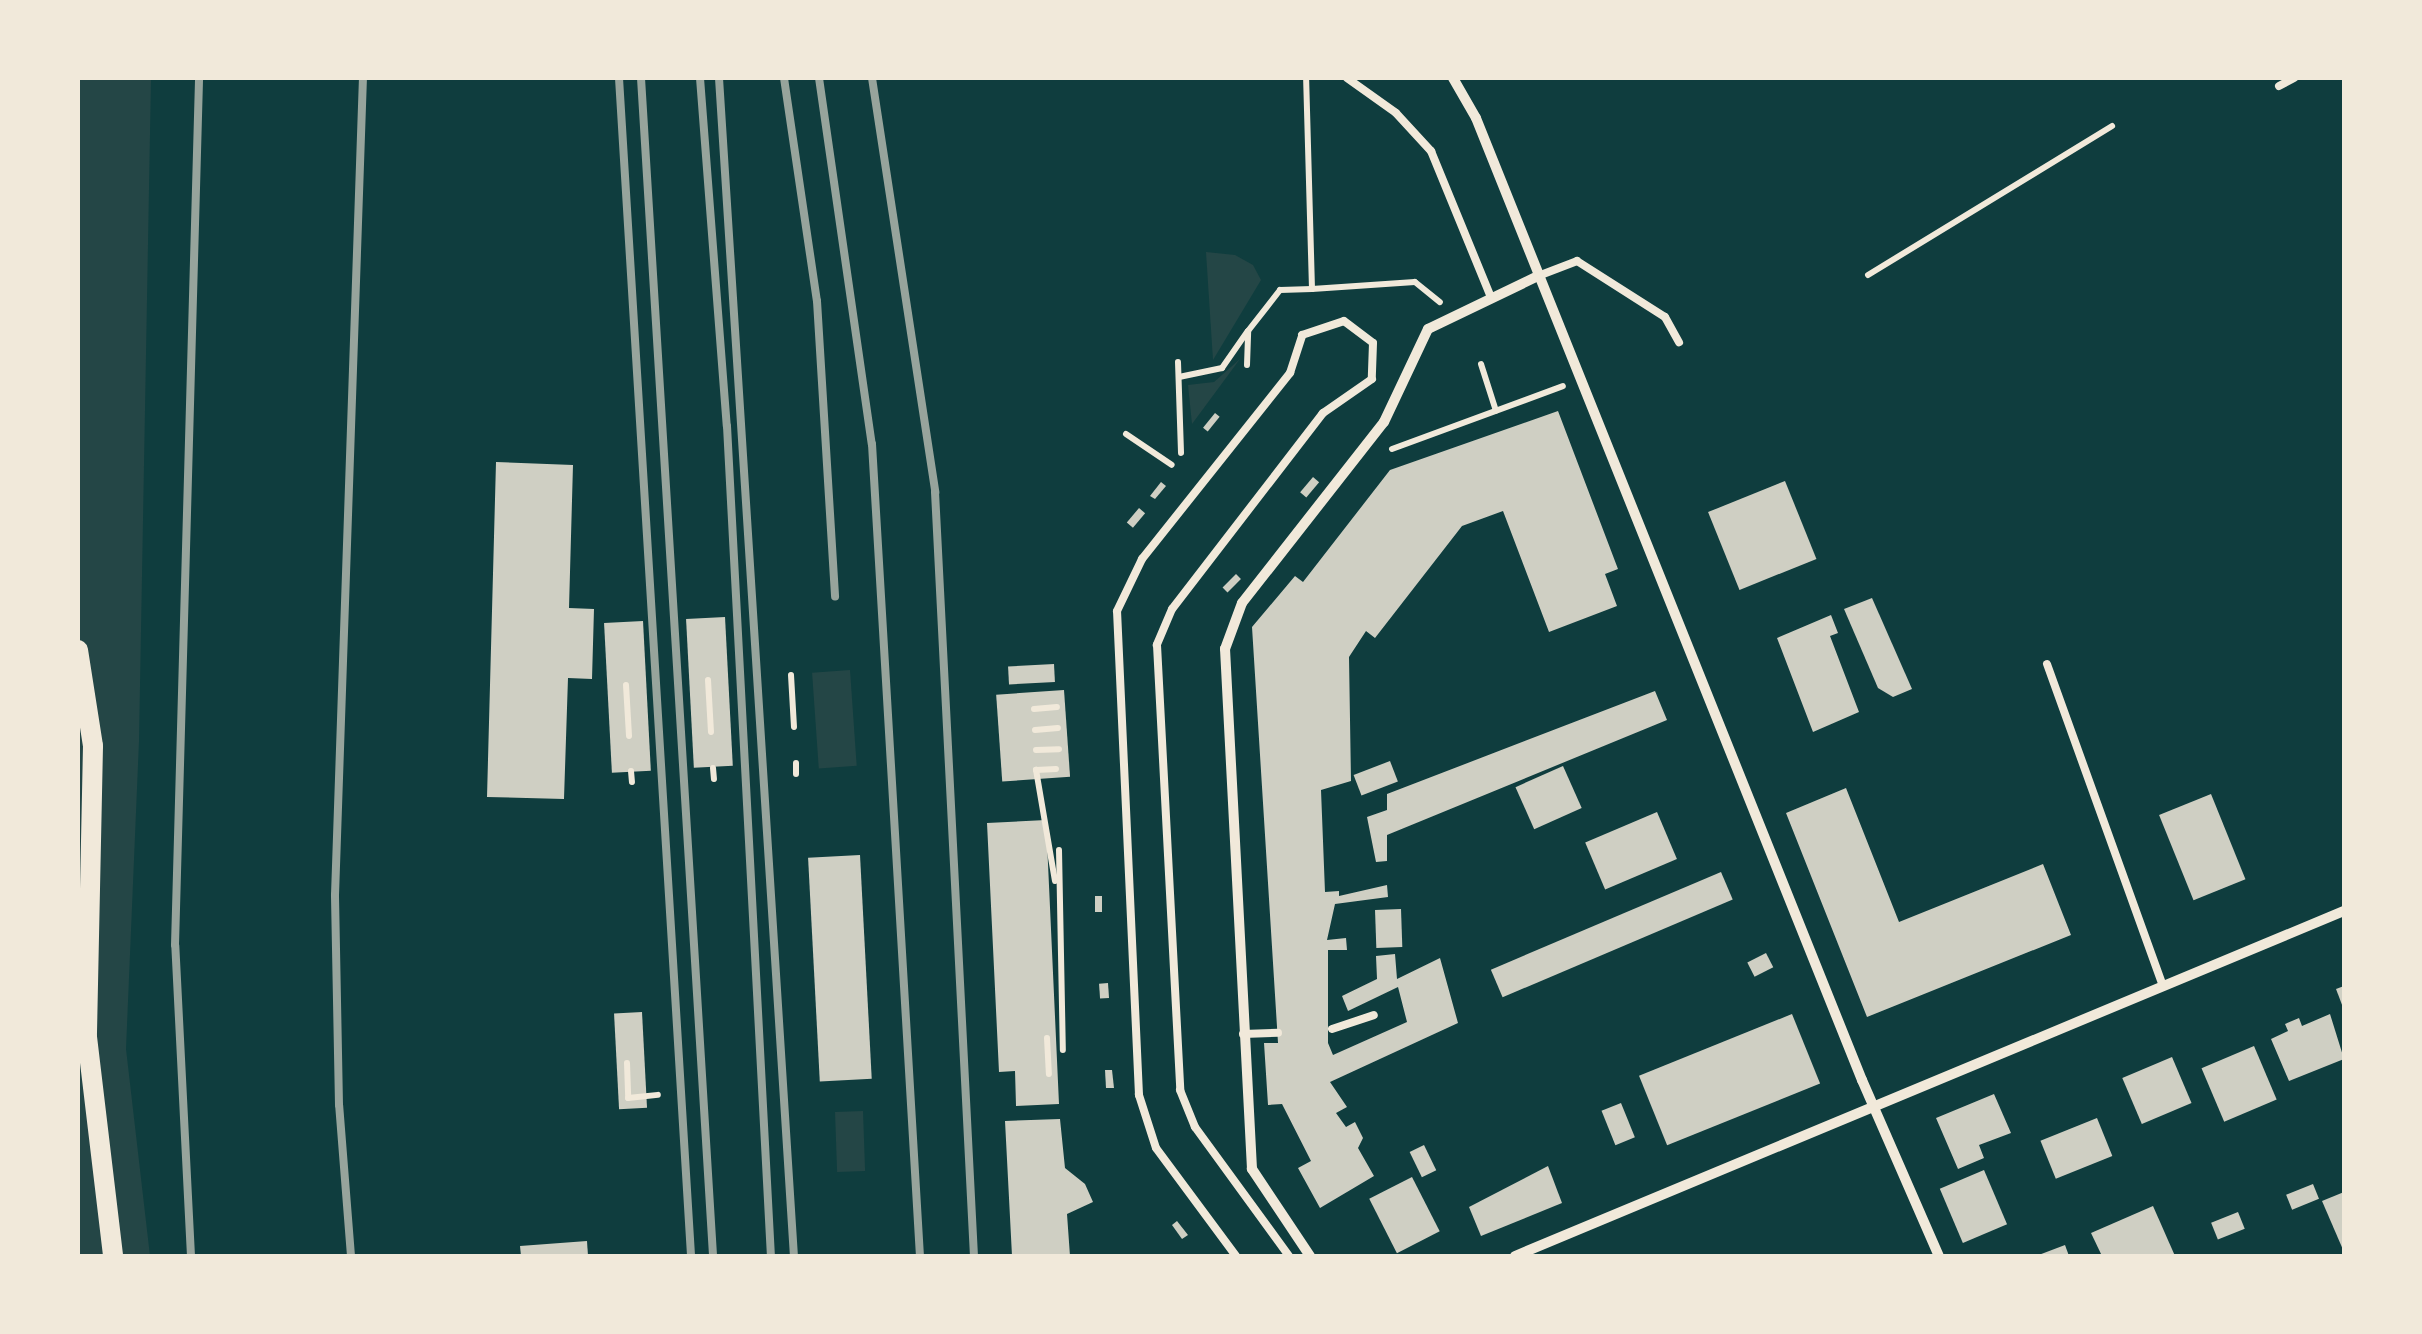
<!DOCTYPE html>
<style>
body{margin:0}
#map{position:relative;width:2422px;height:1334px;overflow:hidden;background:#0f3d3e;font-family:"DM Sans",sans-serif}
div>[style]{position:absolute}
.green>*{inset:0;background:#244646;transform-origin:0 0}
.building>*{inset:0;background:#cfcfc3;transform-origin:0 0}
.path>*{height:6px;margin:-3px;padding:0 3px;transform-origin:3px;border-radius:3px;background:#f1e9da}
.service>*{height:8px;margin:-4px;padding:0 4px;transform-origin:4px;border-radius:4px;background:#f1e9da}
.minor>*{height:10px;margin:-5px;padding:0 5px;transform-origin:5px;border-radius:5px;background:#f1e9da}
.secondary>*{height:20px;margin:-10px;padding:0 10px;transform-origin:10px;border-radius:10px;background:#f1e9da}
.rail>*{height:8px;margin:-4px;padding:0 4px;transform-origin:4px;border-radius:4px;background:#97a49c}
span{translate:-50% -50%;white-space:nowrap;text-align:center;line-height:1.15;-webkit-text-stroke:9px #f1e9da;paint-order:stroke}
.frame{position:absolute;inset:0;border:80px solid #f1e9da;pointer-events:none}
</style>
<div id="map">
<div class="green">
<i style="clip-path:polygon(78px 78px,151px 78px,139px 741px,126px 1049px,150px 1256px,78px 1256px)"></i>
<i style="clip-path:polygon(1206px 252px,1235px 255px,1253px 265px,1261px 280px,1213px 360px)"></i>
<i style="clip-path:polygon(1240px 359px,1192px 424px,1188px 385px,1214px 382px)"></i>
<i style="left:850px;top:670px;width:96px;height:38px;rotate:86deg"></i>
<i style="left:863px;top:1111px;width:60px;height:28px;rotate:88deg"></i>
</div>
<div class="building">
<i style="clip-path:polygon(1558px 411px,1618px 569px,1605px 574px,1617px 606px,1549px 632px,1503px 511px,1462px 526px,1375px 638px,1366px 631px,1349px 657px,1351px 781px,1321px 790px,1325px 892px,1339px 891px,1339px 896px,1387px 885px,1388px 897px,1335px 904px,1327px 940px,1346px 938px,1347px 950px,1328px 950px,1328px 1043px,1333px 1055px,1407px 1022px,1398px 987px,1348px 1011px,1342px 996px,1377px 979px,1376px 956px,1395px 954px,1397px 979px,1440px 958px,1458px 1023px,1330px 1082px,1347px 1107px,1336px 1113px,1346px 1127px,1355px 1122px,1363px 1138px,1358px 1148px,1374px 1176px,1320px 1208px,1298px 1168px,1311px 1161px,1282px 1104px,1268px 1105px,1264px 1043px,1278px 1043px,1252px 627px,1295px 576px,1303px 582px,1390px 470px)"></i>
<i style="left:1215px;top:413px;width:6px;height:19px;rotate:39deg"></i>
<i style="clip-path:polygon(496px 462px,573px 465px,569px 608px,594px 609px,592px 679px,568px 678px,564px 799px,487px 797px)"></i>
<i style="left:1313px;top:477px;width:8px;height:20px;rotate:40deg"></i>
<i style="left:1785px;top:481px;width:84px;height:83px;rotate:68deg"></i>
<i style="clip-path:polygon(1161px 482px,1166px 486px,1155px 499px,1150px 496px)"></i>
<i style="left:1139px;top:508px;width:8px;height:19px;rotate:40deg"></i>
<i style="left:1236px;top:574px;width:7px;height:19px;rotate:45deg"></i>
<i style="clip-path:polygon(1872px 598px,1912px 689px,1893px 697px,1878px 688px,1844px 609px)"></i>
<i style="clip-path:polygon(1831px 615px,1838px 633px,1830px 636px,1859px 712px,1813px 732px,1777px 638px)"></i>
<i style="left:725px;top:617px;width:149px;height:39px;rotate:87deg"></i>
<i style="left:643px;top:621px;width:150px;height:39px;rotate:87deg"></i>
<i style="left:1054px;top:664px;width:18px;height:46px;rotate:87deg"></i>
<i style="left:1064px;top:690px;width:87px;height:68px;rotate:86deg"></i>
<i style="clip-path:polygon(1655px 691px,1667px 720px,1387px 835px,1387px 861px,1376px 862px,1367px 817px,1387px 810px,1387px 794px)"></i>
<i style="left:1390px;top:761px;width:22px;height:39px;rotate:69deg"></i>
<i style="left:1563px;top:766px;width:46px;height:52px;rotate:66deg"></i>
<i style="clip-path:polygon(1846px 788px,1899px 922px,2043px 864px,2071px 935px,1867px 1017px,1786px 813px)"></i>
<i style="left:2211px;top:794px;width:92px;height:56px;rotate:68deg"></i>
<i style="left:1657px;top:812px;width:51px;height:78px;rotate:67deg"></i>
<i style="clip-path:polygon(1046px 820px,1059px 1104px,1016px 1106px,1015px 1071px,999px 1072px,987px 823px)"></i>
<i style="left:860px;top:855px;width:224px;height:52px;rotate:87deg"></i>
<i style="left:1721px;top:872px;width:30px;height:250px;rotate:67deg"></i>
<i style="left:1102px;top:896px;width:16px;height:7px;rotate:90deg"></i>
<i style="left:1401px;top:909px;width:38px;height:26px;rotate:88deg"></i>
<i style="left:1766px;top:953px;width:16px;height:21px;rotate:63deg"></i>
<i style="left:1108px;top:983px;width:15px;height:9px;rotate:86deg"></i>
<i style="clip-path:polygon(2344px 986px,2344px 1010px,2336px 989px)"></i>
<i style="left:642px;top:1012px;width:96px;height:28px;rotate:87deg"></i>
<i style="left:1792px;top:1014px;width:75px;height:165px;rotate:68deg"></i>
<i style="clip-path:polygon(2330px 1014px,2344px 1059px,2289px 1081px,2271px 1039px,2288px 1031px,2285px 1024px,2299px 1018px,2302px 1026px)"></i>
<i style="left:2254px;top:1046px;width:58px;height:57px;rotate:67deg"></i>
<i style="left:2172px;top:1057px;width:50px;height:54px;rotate:67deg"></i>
<i style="clip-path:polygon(1105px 1070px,1112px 1070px,1114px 1088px,1106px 1088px)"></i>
<i style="clip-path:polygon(1994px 1094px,2011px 1133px,1979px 1145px,1984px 1158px,1958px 1169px,1936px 1118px)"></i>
<i style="left:1621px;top:1103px;width:37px;height:21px;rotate:68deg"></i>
<i style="left:2097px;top:1118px;width:41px;height:61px;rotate:68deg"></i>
<i style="clip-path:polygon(1060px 1119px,1065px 1168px,1085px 1184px,1093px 1202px,1067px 1214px,1070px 1256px,1012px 1256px,1005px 1121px)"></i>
<i style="left:1424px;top:1145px;width:28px;height:16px;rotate:64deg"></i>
<i style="clip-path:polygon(1548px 1166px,1562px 1203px,1481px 1236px,1469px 1207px)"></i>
<i style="left:1984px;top:1170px;width:59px;height:48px;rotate:67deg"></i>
<i style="left:1412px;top:1177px;width:61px;height:48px;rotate:63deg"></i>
<i style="left:2313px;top:1184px;width:16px;height:29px;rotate:68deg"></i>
<i style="clip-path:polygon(2344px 1192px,2344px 1252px,2322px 1201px)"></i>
<i style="clip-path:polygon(2153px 1206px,2175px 1256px,2102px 1256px,2091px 1233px)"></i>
<i style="left:2238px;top:1212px;width:18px;height:29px;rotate:68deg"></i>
<i style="clip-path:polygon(1177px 1221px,1188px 1235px,1182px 1239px,1172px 1225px)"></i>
<i style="clip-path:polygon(587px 1241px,588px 1256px,521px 1256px,520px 1246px)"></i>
<i style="clip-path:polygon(2065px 1245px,2069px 1256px,2036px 1256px)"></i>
</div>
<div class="path">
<i style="left:1868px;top:275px;width:286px;rotate:-31.4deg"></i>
<i style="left:1312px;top:289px;width:103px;rotate:-3.9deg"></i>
<i style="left:1415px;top:282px;width:32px;rotate:39deg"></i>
<i style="left:1178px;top:362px;width:91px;rotate:88.1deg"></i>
<i style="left:1481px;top:364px;width:49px;rotate:72.3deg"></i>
<i style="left:1247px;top:365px;width:34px;rotate:-88deg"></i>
<i style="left:1248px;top:331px;width:52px;rotate:-52deg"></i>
<i style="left:1280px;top:290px;width:32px;rotate:-2deg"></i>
<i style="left:1312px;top:289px;width:211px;rotate:-91.6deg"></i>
<i style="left:1179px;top:377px;width:44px;rotate:-11.8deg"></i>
<i style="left:1222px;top:368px;width:44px;rotate:-55.2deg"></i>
<i style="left:1126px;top:434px;width:55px;rotate:34deg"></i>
<i style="left:1392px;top:449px;width:182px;rotate:-20.2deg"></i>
<i style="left:791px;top:675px;width:52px;rotate:86.7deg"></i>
<i style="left:708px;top:680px;width:52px;rotate:86.7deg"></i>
<i style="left:626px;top:685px;width:51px;rotate:86.6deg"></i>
<i style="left:1034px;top:709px;width:23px;rotate:-5deg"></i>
<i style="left:1035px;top:730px;width:23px;rotate:-5deg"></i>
<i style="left:1036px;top:750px;width:23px;rotate:-2deg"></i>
<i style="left:796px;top:763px;width:11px;rotate:90deg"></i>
<i style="left:713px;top:768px;width:11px;rotate:85deg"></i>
<i style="left:631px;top:771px;width:11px;rotate:85deg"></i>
<i style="left:1059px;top:850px;width:200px;rotate:88.9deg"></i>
<i style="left:1055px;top:881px;width:113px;rotate:-99.7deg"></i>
<i style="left:1036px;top:770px;width:20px;rotate:-3deg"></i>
<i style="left:1047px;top:1038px;width:36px;rotate:87deg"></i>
<i style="left:627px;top:1063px;width:35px;rotate:88deg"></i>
<i style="left:628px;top:1098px;width:30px;rotate:-6deg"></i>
</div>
<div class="service">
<i style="left:1347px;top:78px;width:60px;rotate:35.5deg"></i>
<i style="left:1396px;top:113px;width:52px;rotate:47.4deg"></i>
<i style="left:1431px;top:151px;width:158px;rotate:67.7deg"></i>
<i style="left:2279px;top:86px;width:17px;rotate:-28deg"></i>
<i style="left:1538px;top:276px;width:42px;rotate:-21deg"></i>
<i style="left:1577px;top:261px;width:104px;rotate:32.5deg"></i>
<i style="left:1665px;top:317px;width:29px;rotate:61deg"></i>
<i style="left:2047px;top:664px;width:343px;rotate:70.2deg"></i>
<i style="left:1332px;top:1029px;width:44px;rotate:-18.4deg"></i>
<i style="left:1243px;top:1034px;width:35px;rotate:-2deg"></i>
<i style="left:1236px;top:1256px;width:134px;rotate:-126.5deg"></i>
<i style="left:1156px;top:1148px;width:56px;rotate:-107.8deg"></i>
<i style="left:1139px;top:1095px;width:484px;rotate:-92.6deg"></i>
<i style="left:1117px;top:611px;width:58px;rotate:-64.3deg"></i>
<i style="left:1142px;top:559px;width:238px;rotate:-51.5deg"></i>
<i style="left:1290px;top:373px;width:40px;rotate:-72deg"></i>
<i style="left:1302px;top:335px;width:44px;rotate:-18.4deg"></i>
<i style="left:1344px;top:321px;width:36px;rotate:37deg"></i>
<i style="left:1373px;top:343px;width:36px;rotate:92deg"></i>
<i style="left:1372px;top:379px;width:60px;rotate:145.2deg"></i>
<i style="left:1323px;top:413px;width:247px;rotate:127.6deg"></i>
<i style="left:1172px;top:609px;width:39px;rotate:113deg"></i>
<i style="left:1157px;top:645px;width:446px;rotate:87deg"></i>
<i style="left:1180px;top:1090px;width:40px;rotate:68deg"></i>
<i style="left:1195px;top:1127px;width:160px;rotate:53.9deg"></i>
</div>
<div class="minor">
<i style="left:1453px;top:78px;width:46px;rotate:60.1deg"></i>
<i style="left:1476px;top:118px;width:1037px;rotate:68.14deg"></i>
<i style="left:1862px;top:1080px;width:192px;rotate:66.4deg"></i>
<i style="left:1310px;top:1256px;width:105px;rotate:-123.7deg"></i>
<i style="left:1252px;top:1169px;width:521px;rotate:-92.97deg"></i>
<i style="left:1225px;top:649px;width:49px;rotate:-69.7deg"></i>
<i style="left:1242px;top:603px;width:230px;rotate:-51.9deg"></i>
<i style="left:1384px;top:422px;width:103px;rotate:-64.7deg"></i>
<i style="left:1428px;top:329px;width:122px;rotate:-25.7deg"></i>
<i style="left:1515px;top:1256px;width:898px;rotate:-22.6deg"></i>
</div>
<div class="secondary">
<i style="left:78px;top:650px;width:97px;rotate:81.1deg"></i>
<i style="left:93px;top:746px;width:291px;rotate:91.2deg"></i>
<i style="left:87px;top:1037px;width:221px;rotate:83.2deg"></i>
</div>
<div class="rail">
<i style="left:619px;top:78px;width:1180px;rotate:86.5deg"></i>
<i style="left:641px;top:78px;width:1180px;rotate:86.5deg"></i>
<i style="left:700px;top:78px;width:349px;rotate:85.6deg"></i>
<i style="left:727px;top:426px;width:831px;rotate:86.97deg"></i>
<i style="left:719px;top:78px;width:1180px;rotate:86.36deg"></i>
<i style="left:784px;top:78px;width:225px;rotate:81.6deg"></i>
<i style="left:817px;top:301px;width:296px;rotate:86.5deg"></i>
<i style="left:819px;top:78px;width:370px;rotate:81.8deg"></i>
<i style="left:872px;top:444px;width:813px;rotate:86.62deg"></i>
<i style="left:872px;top:78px;width:419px;rotate:81.3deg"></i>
<i style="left:935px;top:492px;width:765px;rotate:87.08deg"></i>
<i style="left:191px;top:1256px;width:311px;rotate:-92.9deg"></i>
<i style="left:175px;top:945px;width:867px;rotate:-88.41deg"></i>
<i style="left:351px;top:1256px;width:151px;rotate:-94.5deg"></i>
<i style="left:339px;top:1105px;width:210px;rotate:-91.1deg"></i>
<i style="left:335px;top:895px;width:817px;rotate:-88.04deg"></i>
</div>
<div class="frame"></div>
</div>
